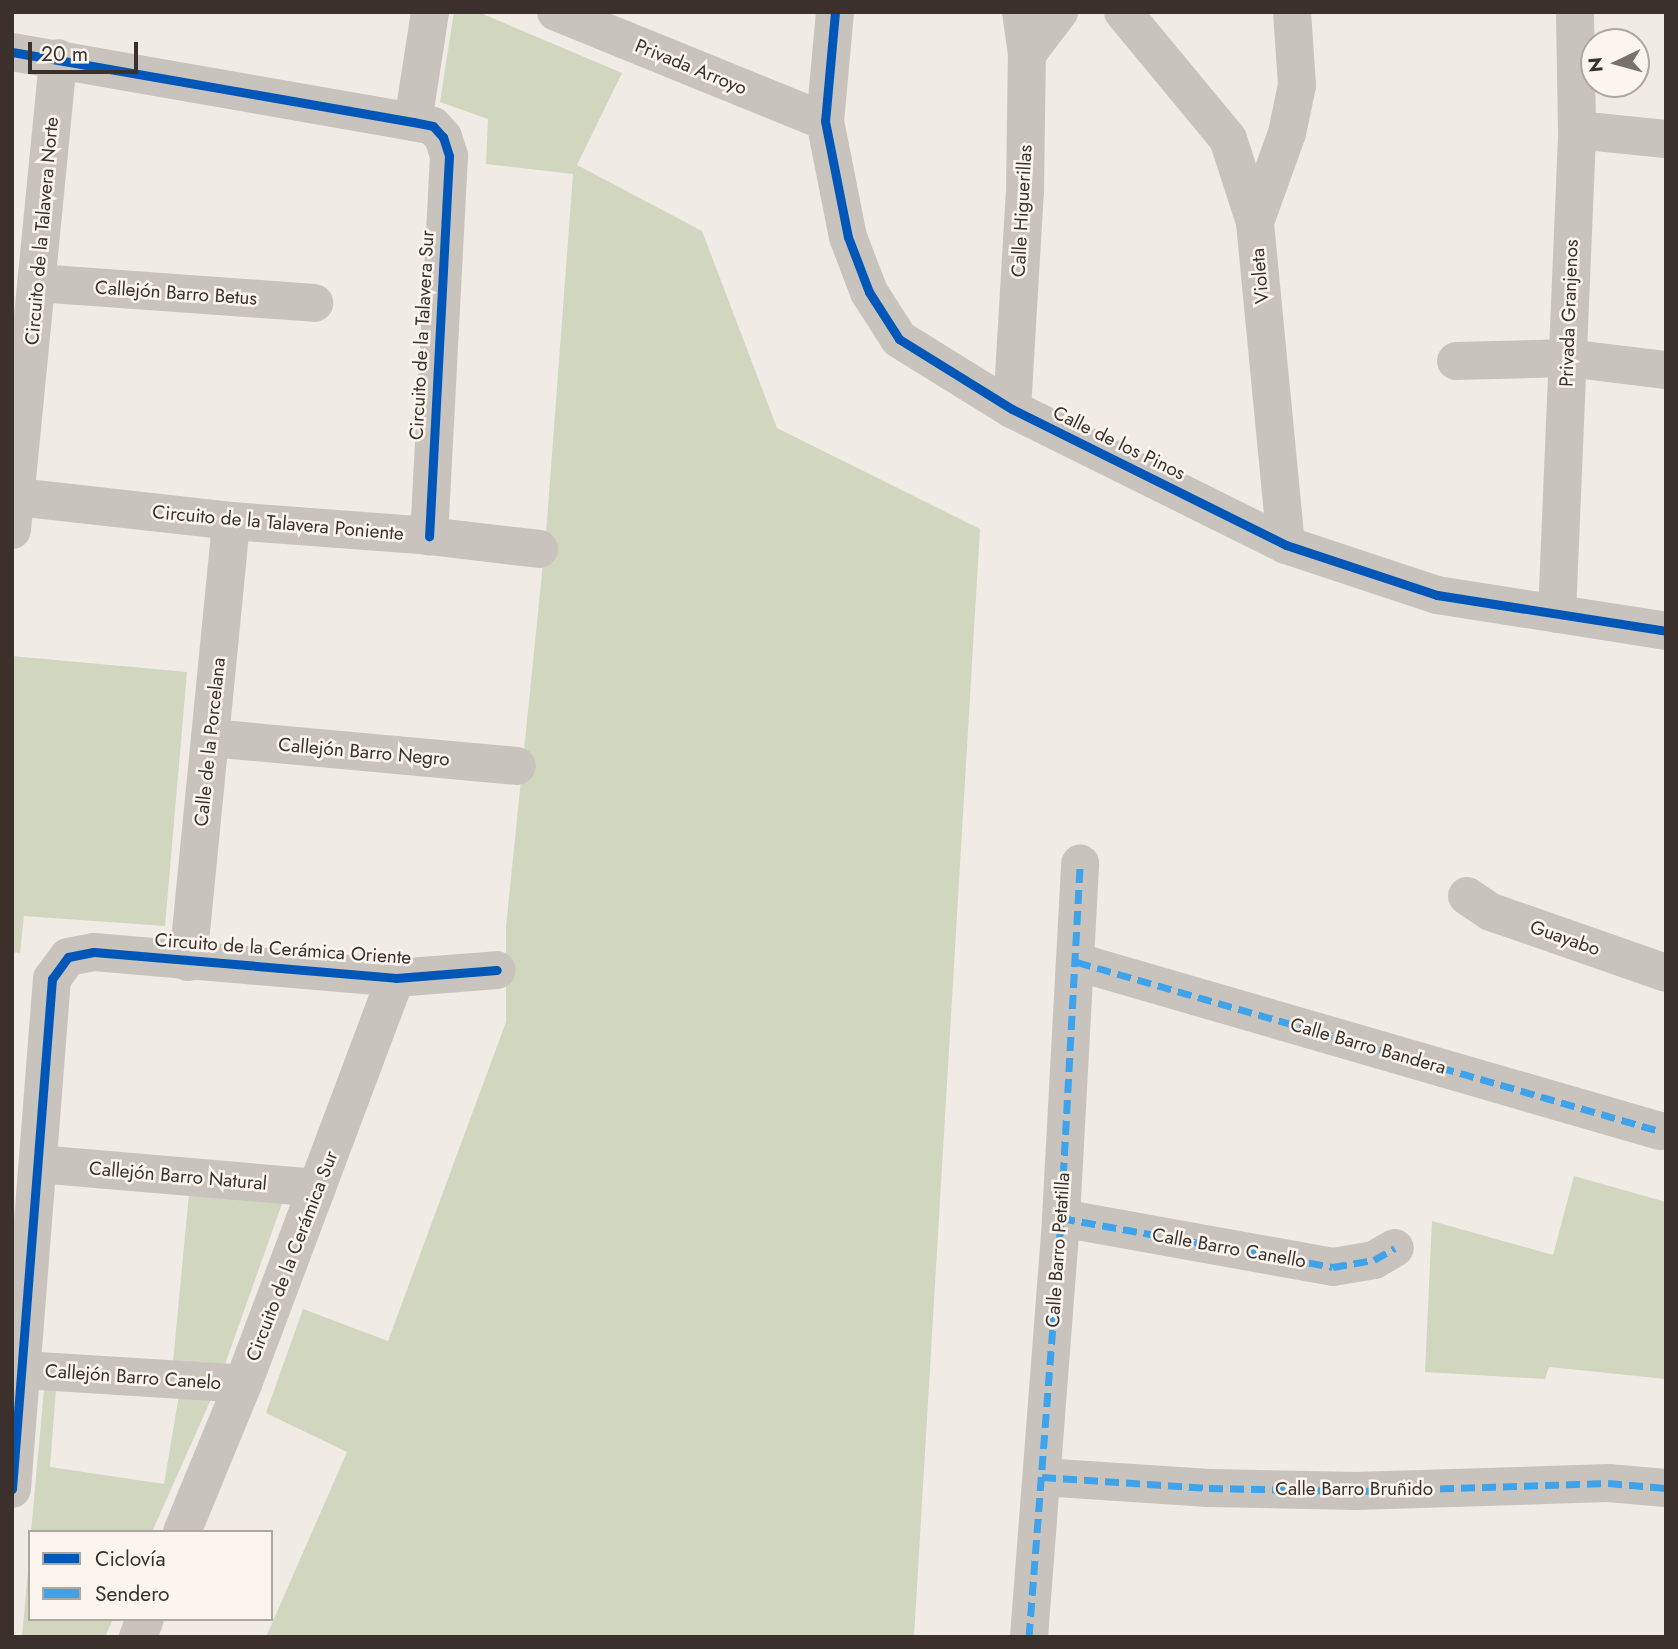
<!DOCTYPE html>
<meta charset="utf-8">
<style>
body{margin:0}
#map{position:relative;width:1678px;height:1649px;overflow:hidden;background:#f0ebe5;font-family:Jost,sans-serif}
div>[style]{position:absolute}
.green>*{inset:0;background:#d1d6bf}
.minor>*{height:38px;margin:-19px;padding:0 19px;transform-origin:19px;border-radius:19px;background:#c9c3be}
.quiet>*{height:7px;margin-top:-3.5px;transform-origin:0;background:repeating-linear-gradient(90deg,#3fa3eb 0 14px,transparent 0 21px)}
.cycleway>*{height:9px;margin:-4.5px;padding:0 4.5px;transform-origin:4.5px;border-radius:4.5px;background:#0057b8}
span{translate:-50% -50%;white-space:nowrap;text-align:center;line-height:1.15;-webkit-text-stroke:5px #fbf5ee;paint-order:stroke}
.street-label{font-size:19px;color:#3b302b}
.frame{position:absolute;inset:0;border:14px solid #3b302b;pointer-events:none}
.legend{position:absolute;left:28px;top:1530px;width:245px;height:91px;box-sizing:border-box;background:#fbf5ee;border:2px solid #aea6a0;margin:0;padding:9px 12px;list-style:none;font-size:21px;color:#3b302b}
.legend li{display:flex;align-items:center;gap:14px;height:35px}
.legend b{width:35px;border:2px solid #aea6a0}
.north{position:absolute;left:1580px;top:28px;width:70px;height:70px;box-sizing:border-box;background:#fbf5ee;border:2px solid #aea6a0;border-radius:50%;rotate:265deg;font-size:19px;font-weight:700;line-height:28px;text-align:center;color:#3b302b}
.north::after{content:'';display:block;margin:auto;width:24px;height:32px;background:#7a716c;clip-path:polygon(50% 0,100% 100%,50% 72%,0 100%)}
.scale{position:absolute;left:28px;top:42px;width:110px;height:32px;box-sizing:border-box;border:4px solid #3b302b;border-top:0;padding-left:9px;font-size:21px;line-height:24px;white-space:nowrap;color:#3b302b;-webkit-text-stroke:5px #fbf5ee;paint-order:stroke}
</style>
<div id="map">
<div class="green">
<i style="clip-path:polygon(454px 12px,478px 12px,622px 73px,577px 165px,702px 231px,777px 428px,980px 529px,914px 1637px,266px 1637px,347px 1452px,266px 1413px,303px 1309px,388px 1341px,506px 1022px,506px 927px,546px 534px,573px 174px,486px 164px,488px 119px,440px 102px)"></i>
<i style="clip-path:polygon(12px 656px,187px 672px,165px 926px,24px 916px,20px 953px,12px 952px)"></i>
<i style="clip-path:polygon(1574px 1176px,1666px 1202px,1666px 1379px,1549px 1367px,1545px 1379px,1425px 1372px,1432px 1221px,1553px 1255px)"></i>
<i style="clip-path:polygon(189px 1194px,283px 1201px,224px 1367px,173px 1362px)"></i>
<i style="clip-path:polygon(44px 1390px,56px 1390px,50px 1467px,164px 1484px,179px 1395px,212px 1397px,152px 1532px,31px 1532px)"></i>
<i style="clip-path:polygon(30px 1549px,30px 1619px,113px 1619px,105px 1637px,22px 1637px)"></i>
</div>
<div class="minor">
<i style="left:556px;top:12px;width:290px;rotate:22.1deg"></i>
<i style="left:835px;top:12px;width:109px;rotate:95.2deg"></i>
<i style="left:825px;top:121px;width:118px;rotate:78.8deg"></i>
<i style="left:848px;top:237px;width:59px;rotate:69.1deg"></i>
<i style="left:869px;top:292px;width:56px;rotate:57.4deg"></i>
<i style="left:899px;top:339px;width:133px;rotate:31.8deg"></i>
<i style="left:1012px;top:409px;width:306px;rotate:26.4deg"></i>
<i style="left:1286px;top:545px;width:159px;rotate:18.3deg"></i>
<i style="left:1437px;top:595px;width:232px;rotate:8.9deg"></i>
<i style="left:1123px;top:12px;width:165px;rotate:50.4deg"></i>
<i style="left:1228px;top:139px;width:87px;rotate:72deg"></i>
<i style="left:12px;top:52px;width:407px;rotate:9.9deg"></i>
<i style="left:413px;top:122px;width:20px;rotate:11deg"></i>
<i style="left:433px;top:126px;width:15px;rotate:48deg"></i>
<i style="left:443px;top:137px;width:20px;rotate:72deg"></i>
<i style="left:449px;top:156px;width:381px;rotate:93deg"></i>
<i style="left:1027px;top:54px;width:53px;rotate:-52.7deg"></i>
<i style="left:413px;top:122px;width:111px;rotate:-81.2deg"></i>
<i style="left:1577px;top:130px;width:89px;rotate:5.8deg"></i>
<i style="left:37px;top:283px;width:278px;rotate:4.1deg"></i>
<i style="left:1456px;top:361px;width:111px;rotate:-1.5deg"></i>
<i style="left:1567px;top:358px;width:100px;rotate:6.9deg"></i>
<i style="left:1012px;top:409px;width:217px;rotate:-86.6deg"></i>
<i style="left:1025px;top:192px;width:138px;rotate:-89.2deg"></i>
<i style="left:1027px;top:54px;width:42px;rotate:-98.1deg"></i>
<i style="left:17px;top:497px;width:215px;rotate:6.4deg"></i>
<i style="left:231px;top:521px;width:199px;rotate:4.3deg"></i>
<i style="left:429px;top:536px;width:111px;rotate:6.7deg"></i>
<i style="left:12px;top:530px;width:474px;rotate:-84.4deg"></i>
<i style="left:1286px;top:545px;width:324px;rotate:-95.5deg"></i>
<i style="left:1255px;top:222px;width:95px;rotate:-70.2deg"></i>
<i style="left:1287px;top:133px;width:49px;rotate:-78.2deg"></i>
<i style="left:1297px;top:85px;width:73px;rotate:-93.9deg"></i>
<i style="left:1557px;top:614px;width:484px;rotate:-87.6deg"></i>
<i style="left:1577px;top:130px;width:118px;rotate:-91deg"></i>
<i style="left:210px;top:738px;width:308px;rotate:5.2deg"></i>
<i style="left:1467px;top:896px;width:29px;rotate:34deg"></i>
<i style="left:1491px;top:912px;width:185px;rotate:19.2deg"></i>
<i style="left:188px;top:962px;width:443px;rotate:-84.4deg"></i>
<i style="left:1077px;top:962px;width:607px;rotate:16.17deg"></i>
<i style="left:38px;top:1164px;width:280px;rotate:4.9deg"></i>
<i style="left:1061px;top:1218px;width:276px;rotate:10.2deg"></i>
<i style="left:1333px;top:1267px;width:42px;rotate:-9.7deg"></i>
<i style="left:1374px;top:1260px;width:24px;rotate:-30deg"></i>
<i style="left:23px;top:1370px;width:220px;rotate:3.6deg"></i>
<i style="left:1042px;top:1477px;width:167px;rotate:3.8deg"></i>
<i style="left:1209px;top:1488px;width:147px;rotate:1.2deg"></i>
<i style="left:1356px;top:1491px;width:252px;rotate:-1.8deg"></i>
<i style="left:1608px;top:1483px;width:58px;rotate:4.9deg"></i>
<i style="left:12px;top:1489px;width:512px;rotate:-85.52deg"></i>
<i style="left:52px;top:979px;width:27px;rotate:-54deg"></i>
<i style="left:68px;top:957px;width:26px;rotate:-11deg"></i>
<i style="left:94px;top:952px;width:303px;rotate:4.9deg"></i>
<i style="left:396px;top:978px;width:101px;rotate:-4.5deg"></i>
<i style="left:182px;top:1532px;width:160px;rotate:-67.6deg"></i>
<i style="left:243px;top:1384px;width:434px;rotate:-69.4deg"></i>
<i style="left:138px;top:1637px;width:19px;rotate:-69deg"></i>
<i style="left:1029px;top:1637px;width:420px;rotate:-85.6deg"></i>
<i style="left:1061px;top:1218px;width:355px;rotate:-86.9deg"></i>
</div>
<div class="quiet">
<i style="left:1077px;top:962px;width:607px;rotate:16.17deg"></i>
<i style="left:1061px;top:1218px;width:276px;rotate:10.2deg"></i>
<i style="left:1333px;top:1267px;width:42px;rotate:-9.7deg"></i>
<i style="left:1374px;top:1260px;width:24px;rotate:-30deg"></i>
<i style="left:1042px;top:1477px;width:167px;rotate:3.8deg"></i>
<i style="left:1209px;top:1488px;width:147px;rotate:1.2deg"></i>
<i style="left:1356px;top:1491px;width:252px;rotate:-1.8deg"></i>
<i style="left:1608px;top:1483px;width:58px;rotate:4.9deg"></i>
<i style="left:1029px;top:1637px;width:420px;rotate:-85.6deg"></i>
<i style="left:1061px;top:1218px;width:355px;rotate:-86.9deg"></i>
</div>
<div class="cycleway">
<i style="left:835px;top:12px;width:109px;rotate:95.2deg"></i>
<i style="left:825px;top:121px;width:118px;rotate:78.8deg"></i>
<i style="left:848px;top:237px;width:59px;rotate:69.1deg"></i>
<i style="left:869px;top:292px;width:56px;rotate:57.4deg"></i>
<i style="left:899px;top:339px;width:133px;rotate:31.8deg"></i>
<i style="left:1012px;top:409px;width:306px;rotate:26.4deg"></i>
<i style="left:1286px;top:545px;width:159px;rotate:18.3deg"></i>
<i style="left:1437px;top:595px;width:232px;rotate:8.9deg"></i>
<i style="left:12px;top:52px;width:407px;rotate:9.9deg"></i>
<i style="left:413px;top:122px;width:20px;rotate:11deg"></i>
<i style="left:433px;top:126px;width:15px;rotate:48deg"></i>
<i style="left:443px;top:137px;width:20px;rotate:72deg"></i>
<i style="left:449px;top:156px;width:381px;rotate:93deg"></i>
<i style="left:12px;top:1489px;width:512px;rotate:-85.52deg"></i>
<i style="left:52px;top:979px;width:27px;rotate:-54deg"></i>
<i style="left:68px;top:957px;width:26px;rotate:-11deg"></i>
<i style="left:94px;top:952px;width:303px;rotate:4.9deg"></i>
<i style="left:396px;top:978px;width:101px;rotate:-4.5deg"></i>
</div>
<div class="street-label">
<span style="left:691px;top:67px;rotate:22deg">Privada Arroyo</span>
<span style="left:1022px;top:211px;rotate:-87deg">Calle Higuerillas</span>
<span style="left:42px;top:231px;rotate:-85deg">Circuito de la Talavera Norte</span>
<span style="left:1260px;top:276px;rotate:-95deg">Violeta</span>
<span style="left:176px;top:293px;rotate:4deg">Callejón Barro Betus</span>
<span style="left:1569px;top:313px;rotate:-88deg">Privada Granjenos</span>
<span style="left:422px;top:335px;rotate:-87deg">Circuito de la Talavera Sur</span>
<span style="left:1119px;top:443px;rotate:26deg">Calle de los Pinos</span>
<span style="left:278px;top:523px;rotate:5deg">Circuito de la Talavera Poniente</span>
<span style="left:210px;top:742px;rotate:-84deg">Calle de la Porcelana</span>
<span style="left:364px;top:752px;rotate:5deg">Callejón Barro Negro</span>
<span style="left:1565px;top:938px;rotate:19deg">Guayabo</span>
<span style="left:283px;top:949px;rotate:4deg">Circuito de la Cerámica Oriente</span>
<span style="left:1368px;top:1046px;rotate:16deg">Calle Barro Bandera</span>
<span style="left:178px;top:1176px;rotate:5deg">Callejón Barro Natural</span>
<span style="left:1229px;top:1248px;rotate:10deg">Calle Barro Canello</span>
<span style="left:1058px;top:1250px;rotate:-86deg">Calle Barro Petatilla</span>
<span style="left:292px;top:1256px;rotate:-69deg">Circuito de la Cerámica Sur</span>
<span style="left:133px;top:1377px;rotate:4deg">Callejón Barro Canelo</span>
<span style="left:1354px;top:1489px">Calle Barro Bruñido</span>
</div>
<div class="frame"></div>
<ul class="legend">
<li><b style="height:9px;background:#0057b8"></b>Ciclovía</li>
<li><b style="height:9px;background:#3fa3eb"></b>Sendero</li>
</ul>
<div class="north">N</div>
<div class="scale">20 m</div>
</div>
